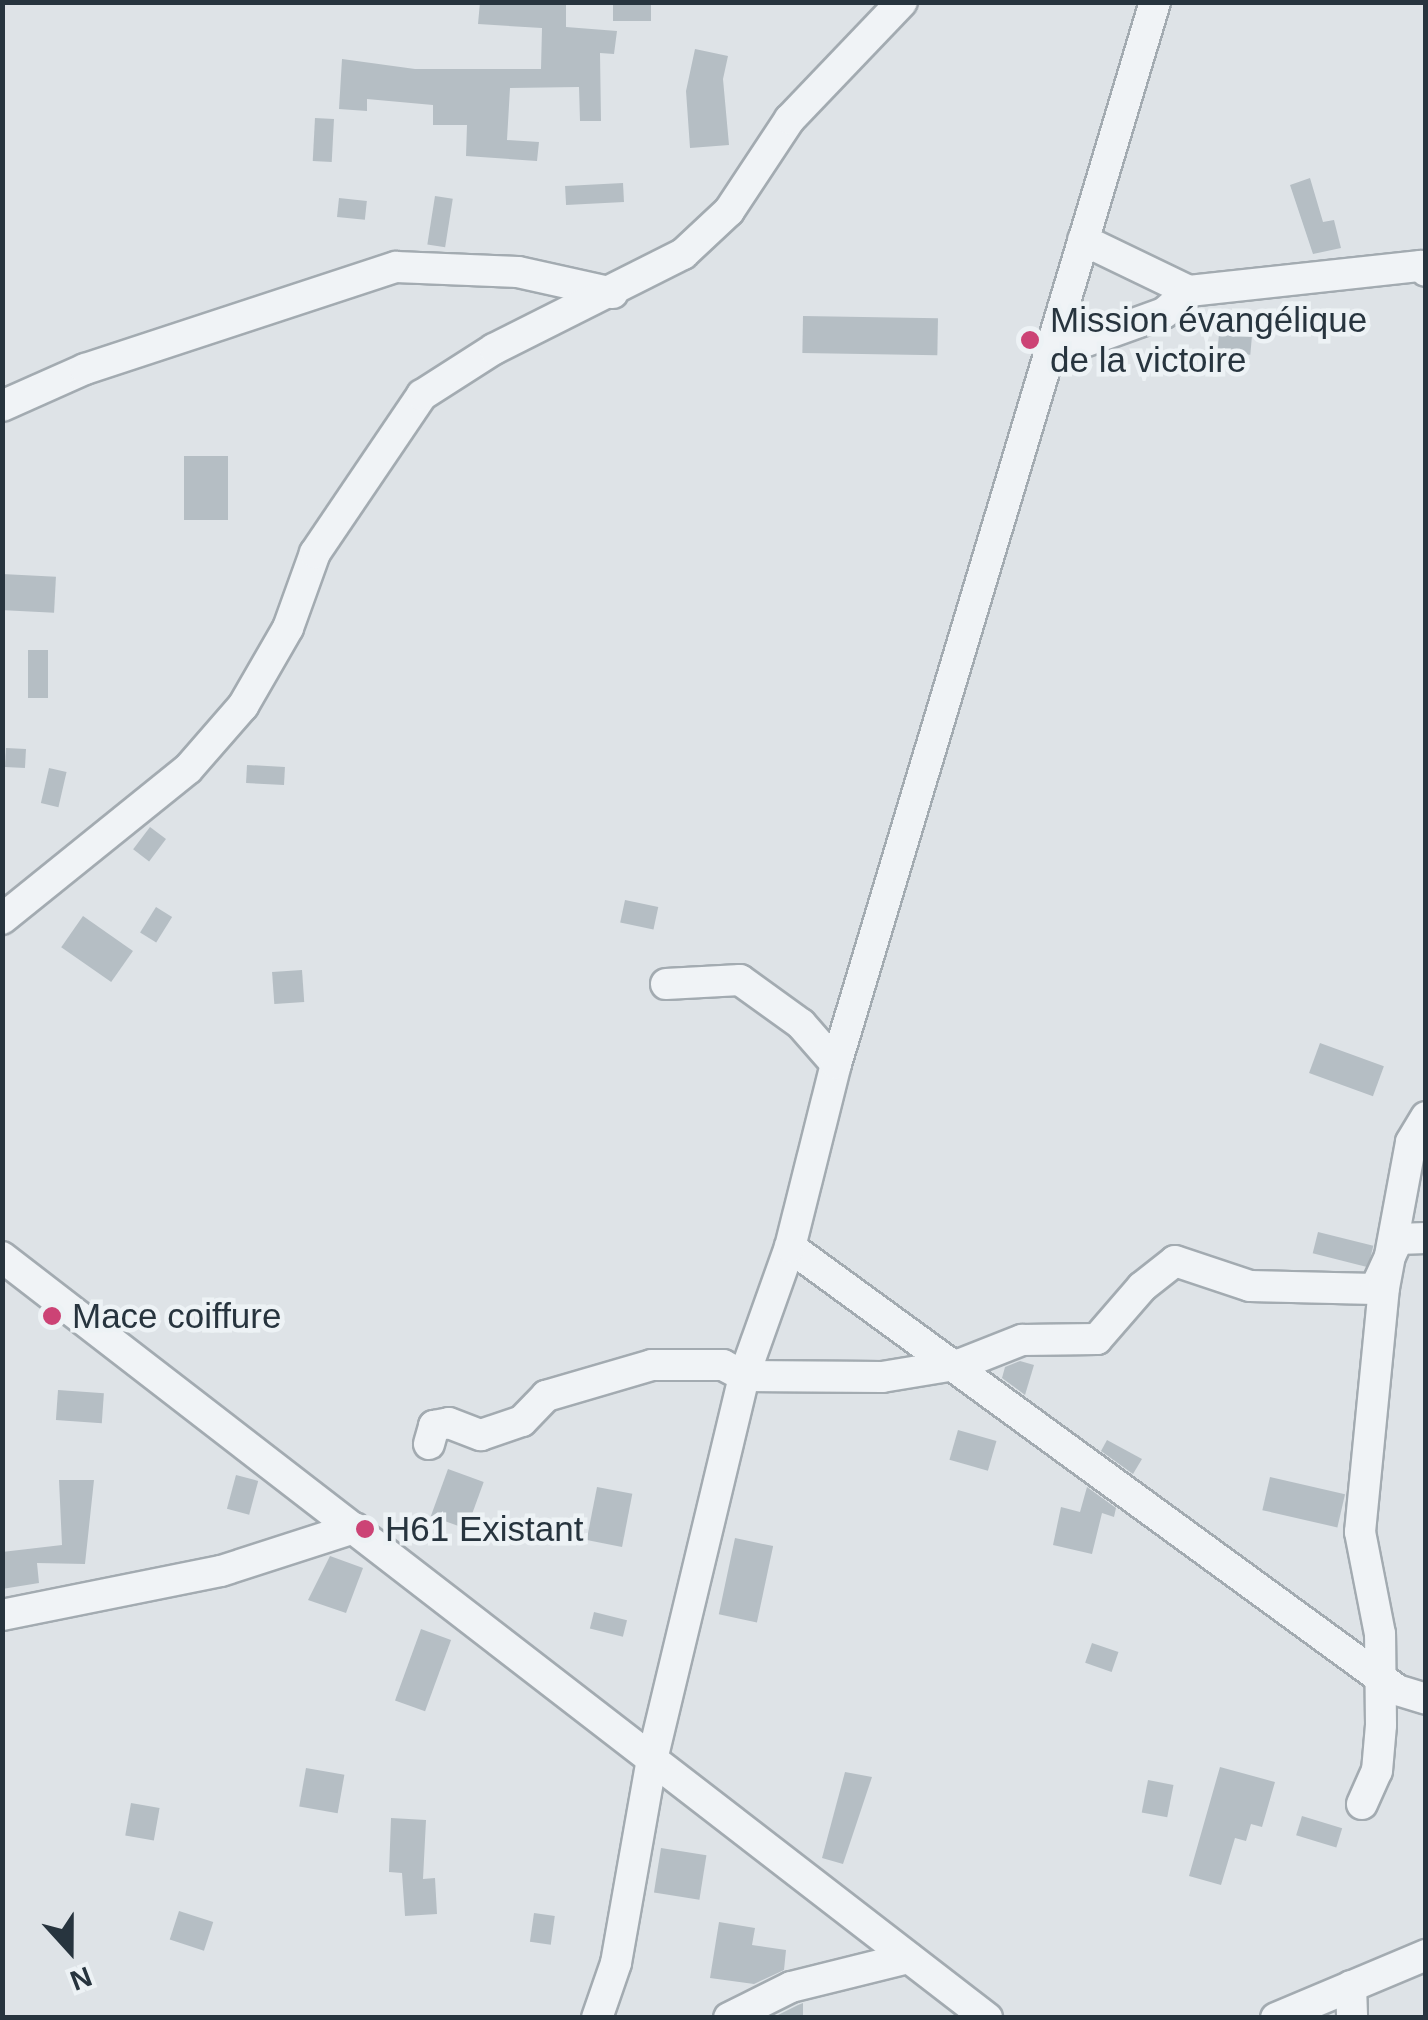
<!DOCTYPE html>
<meta charset="utf-8">
<style>
body{margin:0}
#map{position:relative;width:1428px;height:2020px;overflow:hidden;background:#dee3e7;font-family:Helvetica,sans-serif}
div>[style]{position:absolute}
.building>*{inset:0;background:#b5bec4;transform-origin:0 0}
.roads{filter:drop-shadow(2px 0 #a3abb1) drop-shadow(-2px 0 #a3abb1) drop-shadow(0 2px #a3abb1) drop-shadow(0 -2px #a3abb1)}
.minor>*{height:30px;margin:-15px;padding:0 15px;transform-origin:15px;border-radius:15px;background:#f0f3f6}
.dots>*{width:28px;height:28px;translate:-50% -50%;box-sizing:border-box;border:5px solid #edf2f5;border-radius:50%}
span{translate:-50% -50%;white-space:nowrap;text-align:center;line-height:1.15;-webkit-text-stroke:9px #edf2f5;paint-order:stroke}
.poi-label{font-size:35px;color:#27343e}
.left{translate:0 -50%;text-align:left}
.frame{position:absolute;inset:0;border:5px solid #27343e;pointer-events:none}
.north{position:absolute;left:20px;top:1900px;width:100px;height:100px;-webkit-text-stroke:8px #edf2f5;paint-order:stroke;rotate:159deg;font-size:28px;font-weight:700;line-height:40px;text-align:center;color:#27343e}
.north::after{content:'';display:block;margin:auto;width:35px;height:45px;background:#27343e;clip-path:polygon(50% 0,100% 100%,50% 72%,0 100%)}
</style>
<div id="map">
<div class="building">
<i style="clip-path:polygon(480px 2px,566px 2px,566px 27px,617px 31px,614px 54px,600px 53px,601px 121px,580px 121px,579px 87px,510px 88px,507px 140px,539px 142px,537px 161px,466px 156px,467px 125px,433px 125px,433px 105px,367px 99px,367px 111px,339px 109px,342px 59px,415px 69px,541px 69px,542px 28px,478px 24px)"></i>
<i style="left:613px;top:2px;width:38px;height:19px"></i>
<i style="clip-path:polygon(695px 49px,728px 56px,723px 79px,729px 145px,690px 148px,686px 91px)"></i>
<i style="left:315px;top:118px;width:19px;height:43px;rotate:3deg"></i>
<i style="clip-path:polygon(1310px 178px,1323px 222px,1334px 220px,1341px 248px,1313px 254px,1290px 185px)"></i>
<i style="left:623px;top:183px;width:19px;height:58px;rotate:87deg"></i>
<i style="left:435px;top:196px;width:18px;height:49px;rotate:9deg"></i>
<i style="left:339px;top:198px;width:28px;height:19px;rotate:6deg"></i>
<i style="left:803px;top:316px;width:135px;height:37px;rotate:1deg"></i>
<i style="left:1219px;top:334px;width:33px;height:18px;rotate:5deg"></i>
<i style="left:228px;top:456px;width:64px;height:44px;rotate:90deg"></i>
<i style="left:2px;top:574px;width:54px;height:36px;rotate:3deg"></i>
<i style="left:28px;top:650px;width:20px;height:48px"></i>
<i style="left:6px;top:748px;width:20px;height:19px;rotate:3deg"></i>
<i style="left:247px;top:765px;width:38px;height:18px;rotate:3deg"></i>
<i style="left:49px;top:768px;width:18px;height:36px;rotate:13deg"></i>
<i style="left:150px;top:827px;width:20px;height:28px;rotate:37deg"></i>
<i style="left:625px;top:900px;width:34px;height:23px;rotate:12deg"></i>
<i style="left:156px;top:907px;width:19px;height:30px;rotate:32deg"></i>
<i style="left:83px;top:916px;width:61px;height:38px;rotate:35deg"></i>
<i style="left:302px;top:970px;width:32px;height:30px;rotate:86deg"></i>
<i style="left:1320px;top:1043px;width:68px;height:32px;rotate:20deg"></i>
<i style="left:1318px;top:1232px;width:57px;height:22px;rotate:14deg"></i>
<i style="clip-path:polygon(1020px 1361px,1034px 1365px,1025px 1395px,1002px 1378px,1005px 1367px)"></i>
<i style="left:58px;top:1390px;width:46px;height:30px;rotate:4deg"></i>
<i style="left:958px;top:1430px;width:40px;height:31px;rotate:16deg"></i>
<i style="clip-path:polygon(1107px 1440px,1142px 1459px,1133px 1474px,1101px 1451px)"></i>
<i style="left:448px;top:1469px;width:38px;height:50px;rotate:20deg"></i>
<i style="left:236px;top:1475px;width:23px;height:35px;rotate:15deg"></i>
<i style="left:1270px;top:1477px;width:77px;height:34px;rotate:13deg"></i>
<i style="clip-path:polygon(59px 1480px,94px 1480px,85px 1564px,37px 1563px,39px 1583px,2px 1589px,2px 1552px,62px 1545px)"></i>
<i style="left:597px;top:1487px;width:36px;height:54px;rotate:11deg"></i>
<i style="clip-path:polygon(1087px 1487px,1116px 1508px,1114px 1517px,1102px 1513px,1092px 1554px,1053px 1545px,1061px 1507px,1080px 1512px)"></i>
<i style="left:735px;top:1538px;width:39px;height:78px;rotate:12deg"></i>
<i style="clip-path:polygon(330px 1556px,363px 1568px,346px 1613px,308px 1600px)"></i>
<i style="left:594px;top:1612px;width:34px;height:17px;rotate:14deg"></i>
<i style="left:421px;top:1629px;width:32px;height:76px;rotate:20deg"></i>
<i style="left:1092px;top:1643px;width:28px;height:21px;rotate:19deg"></i>
<i style="clip-path:polygon(1220px 1767px,1275px 1782px,1262px 1827px,1251px 1824px,1246px 1841px,1235px 1838px,1221px 1885px,1189px 1876px)"></i>
<i style="left:306px;top:1768px;width:39px;height:39px;rotate:10deg"></i>
<i style="clip-path:polygon(845px 1772px,872px 1777px,843px 1864px,822px 1858px)"></i>
<i style="left:1148px;top:1780px;width:26px;height:33px;rotate:11deg"></i>
<i style="left:131px;top:1803px;width:29px;height:33px;rotate:10deg"></i>
<i style="left:1302px;top:1816px;width:42px;height:20px;rotate:17deg"></i>
<i style="clip-path:polygon(391px 1818px,426px 1820px,423px 1879px,435px 1878px,437px 1914px,405px 1916px,402px 1873px,389px 1872px)"></i>
<i style="left:661px;top:1848px;width:46px;height:45px;rotate:9deg"></i>
<i style="left:179px;top:1911px;width:36px;height:30px;rotate:18deg"></i>
<i style="left:534px;top:1913px;width:21px;height:29px;rotate:8deg"></i>
<i style="clip-path:polygon(719px 1922px,755px 1928px,752px 1945px,786px 1950px,784px 1970px,754px 1984px,710px 1978px)"></i>
<i style="clip-path:polygon(803px 2003px,803px 2018px,772px 2018px,798px 2005px)"></i>
</div>
<div class="roads">
<div class="minor">
<i style="left:1083px;top:240px;width:118px;rotate:25.7deg"></i>
<i style="left:1048px;top:355px;width:123px;rotate:-19.9deg"></i>
<i style="left:1164px;top:313px;width:33px;rotate:-41deg"></i>
<i style="left:1189px;top:291px;width:233px;rotate:-6.2deg"></i>
<i style="left:1421px;top:266px;width:7px;rotate:45deg"></i>
<i style="left:2px;top:406px;width:91px;rotate:-24deg"></i>
<i style="left:85px;top:369px;width:327px;rotate:-18.2deg"></i>
<i style="left:396px;top:267px;width:122px;rotate:2.3deg"></i>
<i style="left:518px;top:272px;width:97px;rotate:12.5deg"></i>
<i style="left:2px;top:919px;width:239px;rotate:-38.9deg"></i>
<i style="left:188px;top:769px;width:84px;rotate:-48.9deg"></i>
<i style="left:243px;top:706px;width:90px;rotate:-60deg"></i>
<i style="left:288px;top:628px;width:80px;rotate:-70.2deg"></i>
<i style="left:315px;top:553px;width:191px;rotate:-55.9deg"></i>
<i style="left:422px;top:395px;width:85px;rotate:-32.6deg"></i>
<i style="left:494px;top:349px;width:212px;rotate:-26.7deg"></i>
<i style="left:683px;top:254px;width:63px;rotate:-43.1deg"></i>
<i style="left:729px;top:211px;width:110px;rotate:-56.5deg"></i>
<i style="left:790px;top:119px;width:162px;rotate:-46.3deg"></i>
<i style="left:666px;top:984px;width:74px;rotate:-3.1deg"></i>
<i style="left:740px;top:980px;width:75px;rotate:35.8deg"></i>
<i style="left:801px;top:1024px;width:53px;rotate:48.8deg"></i>
<i style="left:790px;top:1247px;width:751px;rotate:36.12deg"></i>
<i style="left:1397px;top:1690px;width:30px;rotate:17deg"></i>
<i style="left:2px;top:1257px;width:1245px;rotate:37.69deg"></i>
<i style="left:429px;top:1444px;width:19px;rotate:-74deg"></i>
<i style="left:434px;top:1426px;width:15px;rotate:-11deg"></i>
<i style="left:449px;top:1423px;width:34px;rotate:21deg"></i>
<i style="left:481px;top:1435px;width:43px;rotate:-18.9deg"></i>
<i style="left:522px;top:1421px;width:35px;rotate:-46deg"></i>
<i style="left:546px;top:1396px;width:110px;rotate:-16.3deg"></i>
<i style="left:652px;top:1365px;width:71px"></i>
<i style="left:723px;top:1365px;width:24px;rotate:28deg"></i>
<i style="left:744px;top:1376px;width:138px;rotate:0.4deg"></i>
<i style="left:882px;top:1377px;width:80px;rotate:-9.3deg"></i>
<i style="left:961px;top:1364px;width:66px;rotate:-21.5deg"></i>
<i style="left:1022px;top:1340px;width:75px;rotate:-0.8deg"></i>
<i style="left:1097px;top:1339px;width:69px;rotate:-49.1deg"></i>
<i style="left:1142px;top:1287px;width:42px;rotate:-38.2deg"></i>
<i style="left:1175px;top:1261px;width:79px;rotate:18.4deg"></i>
<i style="left:1250px;top:1286px;width:125px;rotate:1.4deg"></i>
<i style="left:1375px;top:1289px;width:55px;rotate:-65.3deg"></i>
<i style="left:1398px;top:1239px;width:28px;rotate:-2deg"></i>
<i style="left:2px;top:1615px;width:223px;rotate:-11.4deg"></i>
<i style="left:221px;top:1571px;width:140px;rotate:-17.9deg"></i>
<i style="left:1362px;top:1804px;width:36px;rotate:-66deg"></i>
<i style="left:1377px;top:1771px;width:46px;rotate:-85deg"></i>
<i style="left:1381px;top:1725px;width:91px;rotate:-90.6deg"></i>
<i style="left:1380px;top:1634px;width:104px;rotate:-101.1deg"></i>
<i style="left:1360px;top:1532px;width:245px;rotate:-84.4deg"></i>
<i style="left:1384px;top:1288px;width:148px;rotate:-79.5deg"></i>
<i style="left:1411px;top:1142px;width:29px;rotate:-59deg"></i>
<i style="left:1351px;top:1986px;width:32px;rotate:88deg"></i>
<i style="left:597px;top:2018px;width:58px;rotate:-70.9deg"></i>
<i style="left:616px;top:1963px;width:202px;rotate:-80deg"></i>
<i style="left:651px;top:1764px;width:399px;rotate:-76.5deg"></i>
<i style="left:744px;top:1376px;width:137px;rotate:-70.4deg"></i>
<i style="left:790px;top:1247px;width:189px;rotate:-75.9deg"></i>
<i style="left:836px;top:1064px;width:1109px;rotate:-73.28deg"></i>
<i style="left:729px;top:2018px;width:69px;rotate:-26.6deg"></i>
<i style="left:791px;top:1987px;width:121px;rotate:-13.9deg"></i>
<i style="left:1276px;top:2018px;width:163px;rotate:-22.8deg"></i>
</div>
</div>
<div class="dots">
<i style="left:1030px;top:340px;background:#cc4375"></i>
<i style="left:52px;top:1316px;background:#cc4375"></i>
<i style="left:365px;top:1529px;background:#cc4375"></i>
</div>
<div class="poi-label">
<span class="left" style="left:1050px;top:340px">Mission évangélique<br>de la victoire</span>
<span class="left" style="left:72px;top:1316px">Mace coiffure</span>
<span class="left" style="left:385px;top:1529px">H61 Existant</span>
</div>
<div class="frame"></div>
<div class="north">N</div>
</div>
